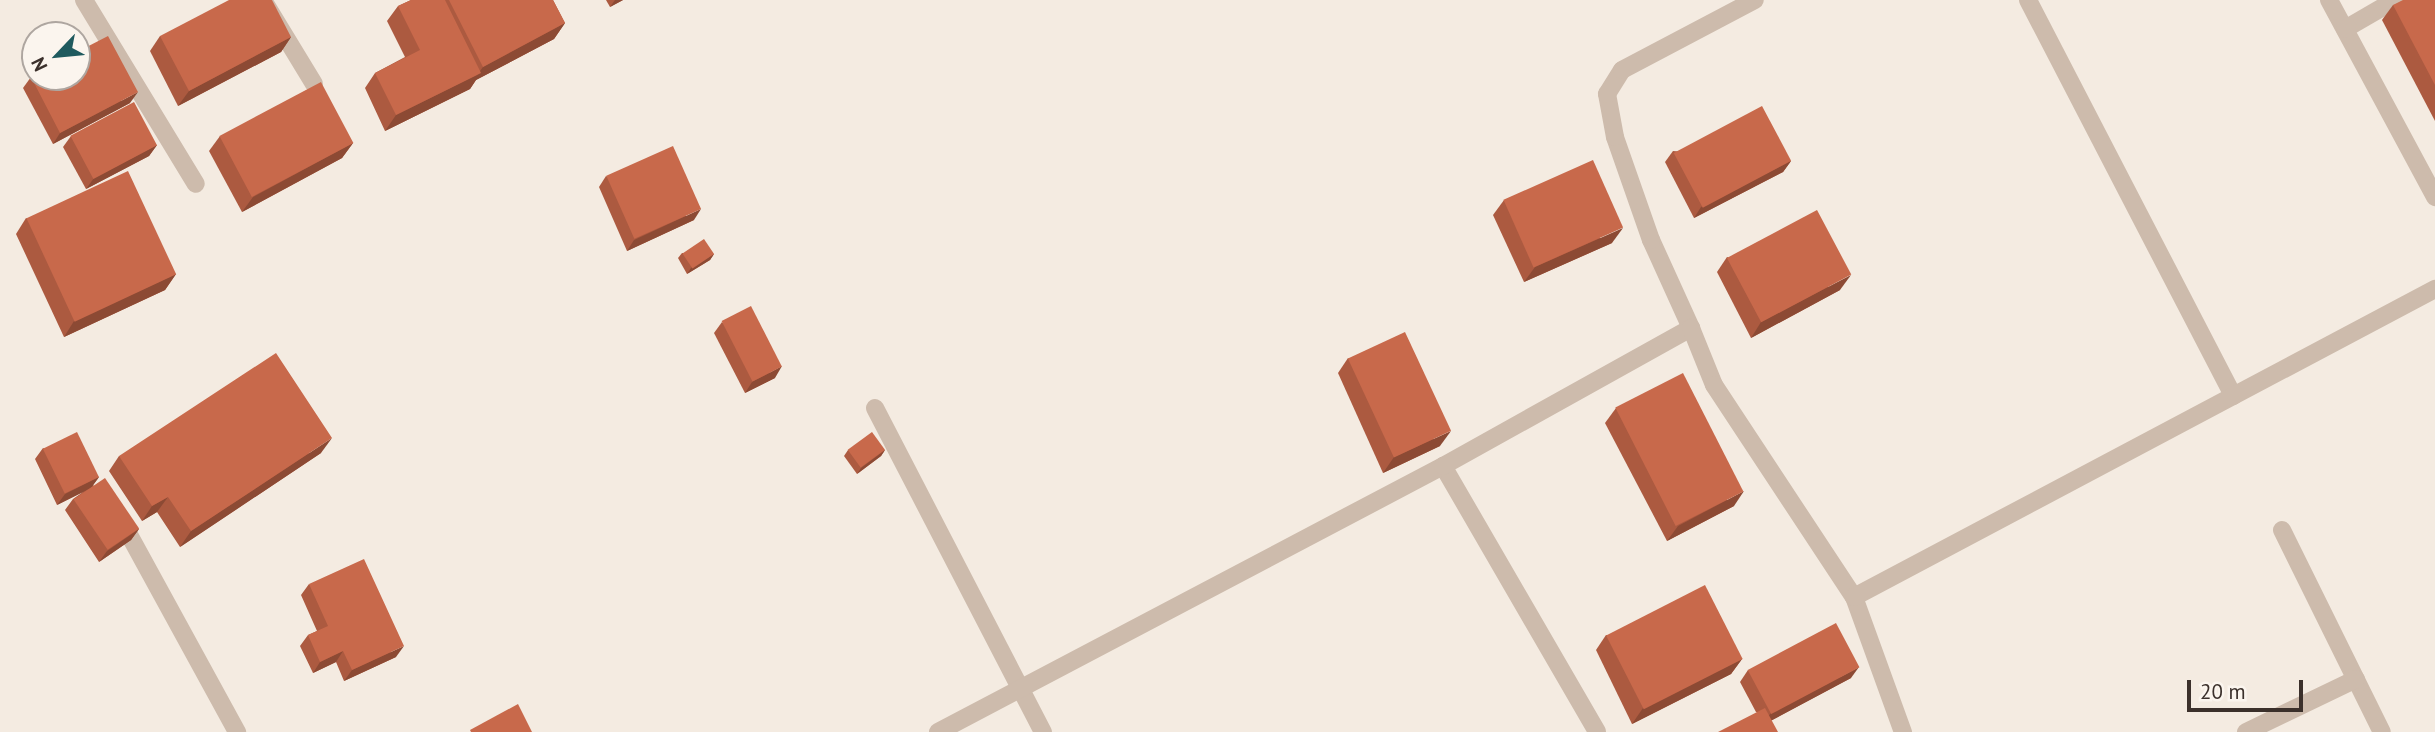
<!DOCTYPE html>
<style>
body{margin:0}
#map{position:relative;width:2435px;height:732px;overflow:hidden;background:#f4ebe1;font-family:"PT Sans",sans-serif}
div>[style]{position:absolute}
.minor>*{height:18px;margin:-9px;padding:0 9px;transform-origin:9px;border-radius:9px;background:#cdbbac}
.wall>*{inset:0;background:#ac5a40}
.shaded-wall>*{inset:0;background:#8c4a34}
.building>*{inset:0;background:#c8694b;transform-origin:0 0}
span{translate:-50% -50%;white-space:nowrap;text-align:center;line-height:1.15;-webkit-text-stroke:7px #fbf5ee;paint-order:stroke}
.north{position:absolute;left:21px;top:21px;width:70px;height:70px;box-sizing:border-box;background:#fbf5ee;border:2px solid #aea6a0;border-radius:50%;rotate:244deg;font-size:19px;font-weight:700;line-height:28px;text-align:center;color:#3b302b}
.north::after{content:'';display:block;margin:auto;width:24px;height:32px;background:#1f5a5e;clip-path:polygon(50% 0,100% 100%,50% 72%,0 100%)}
.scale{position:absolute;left:2187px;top:680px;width:116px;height:32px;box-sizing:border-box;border:4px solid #3b302b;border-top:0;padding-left:9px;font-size:21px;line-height:24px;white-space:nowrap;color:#3b302b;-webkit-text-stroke:5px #fbf5ee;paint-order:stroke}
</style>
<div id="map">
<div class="minor">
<i style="left:84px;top:0;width:215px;rotate:58.7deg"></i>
<i style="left:263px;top:0;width:98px;rotate:58.7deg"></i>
<i style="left:2028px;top:0;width:446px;rotate:62.6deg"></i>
<i style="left:2329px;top:0;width:224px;rotate:61.7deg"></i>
<i style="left:2345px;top:29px;width:58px;rotate:-30.1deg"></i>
<i style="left:1691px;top:328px;width:97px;rotate:-114.4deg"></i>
<i style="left:1651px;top:240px;width:109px;rotate:-109.3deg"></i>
<i style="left:1615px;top:137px;width:44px;rotate:-100.5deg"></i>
<i style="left:1607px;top:94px;width:28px;rotate:-58deg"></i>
<i style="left:1622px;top:70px;width:150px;rotate:-27.8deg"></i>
<i style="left:875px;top:408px;width:365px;rotate:62.6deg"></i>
<i style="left:1443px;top:466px;width:307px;rotate:59.9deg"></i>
<i style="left:121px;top:520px;width:242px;rotate:61.3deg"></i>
<i style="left:2282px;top:530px;width:225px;rotate:63.7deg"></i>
<i style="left:1854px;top:597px;width:144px;rotate:70.1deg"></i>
<i style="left:938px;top:732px;width:571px;rotate:-27.78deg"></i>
<i style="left:1443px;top:466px;width:284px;rotate:-29.1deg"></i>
<i style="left:1691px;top:328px;width:61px;rotate:68deg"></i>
<i style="left:1714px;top:385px;width:254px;rotate:56.6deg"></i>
<i style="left:1854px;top:597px;width:658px;rotate:-27.93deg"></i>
<i style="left:2246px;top:732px;width:122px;rotate:-25.7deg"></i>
</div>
<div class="wall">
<i style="clip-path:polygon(411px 0,553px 0,565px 23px,554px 39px,476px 80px,470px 89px,385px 131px,365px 88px,375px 73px,405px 57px,387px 21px,398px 6px)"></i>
<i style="clip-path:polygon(606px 0,623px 0,610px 7px)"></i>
<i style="clip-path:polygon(2435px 0,2435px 121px,2382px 20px,2393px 5px)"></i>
<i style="clip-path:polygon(160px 36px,291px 37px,281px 52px,178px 106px,150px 51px)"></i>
<i style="clip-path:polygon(31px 77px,130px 103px,53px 144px,23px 88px)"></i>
<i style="clip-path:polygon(71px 136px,157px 145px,149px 156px,86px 189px,63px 147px)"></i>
<i style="clip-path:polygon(220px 136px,353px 143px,342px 158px,242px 212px,209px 151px)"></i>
<i style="clip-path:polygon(1673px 151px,1791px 161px,1783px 172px,1694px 218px,1665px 162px)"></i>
<i style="clip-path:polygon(606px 176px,694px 220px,627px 251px,599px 187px)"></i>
<i style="clip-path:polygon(1504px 200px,1612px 243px,1524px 282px,1493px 215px)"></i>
<i style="clip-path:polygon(26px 218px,176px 274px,165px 290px,64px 337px,16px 234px)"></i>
<i style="clip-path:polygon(682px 253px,714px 254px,710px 260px,687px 274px,678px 258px)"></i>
<i style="clip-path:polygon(1727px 257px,1840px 290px,1751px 338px,1717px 272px)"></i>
<i style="clip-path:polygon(722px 322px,775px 378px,745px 393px,714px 333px)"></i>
<i style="clip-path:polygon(1348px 358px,1440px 446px,1383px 473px,1338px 373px)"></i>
<i style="clip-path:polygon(1616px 408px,1734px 506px,1667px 541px,1605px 423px)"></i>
<i style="clip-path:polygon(43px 448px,99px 477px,93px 485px,139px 529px,131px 540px,99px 562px,65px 510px,73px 499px,83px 492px,57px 505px,35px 459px)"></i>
<i style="clip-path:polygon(848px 450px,885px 450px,881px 456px,857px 474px,844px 456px)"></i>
<i style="clip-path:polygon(321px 453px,180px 547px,157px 512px,142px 521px,109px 471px,119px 456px)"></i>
<i style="clip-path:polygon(309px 584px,396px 657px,344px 681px,336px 662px,313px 673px,300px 646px,308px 635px,317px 631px,301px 595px)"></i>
<i style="clip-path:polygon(1606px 635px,1742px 659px,1731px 674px,1632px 724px,1596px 650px)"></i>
<i style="clip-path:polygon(1748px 670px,1851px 678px,1772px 720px,1756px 712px,1740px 682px)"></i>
</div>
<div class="shaded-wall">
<i style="clip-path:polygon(615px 0,623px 0,610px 7px)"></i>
<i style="clip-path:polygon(565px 23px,554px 39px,476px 80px,470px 89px,385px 131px,396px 115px,477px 75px,483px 67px)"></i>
<i style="clip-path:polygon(291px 37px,281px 52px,178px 106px,189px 91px)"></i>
<i style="clip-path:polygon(138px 92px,130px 103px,53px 144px,60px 133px)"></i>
<i style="clip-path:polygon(353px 143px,342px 158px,242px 212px,253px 197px)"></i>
<i style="clip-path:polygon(157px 145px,149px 156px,86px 189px,94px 178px)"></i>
<i style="clip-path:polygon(1791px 161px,1783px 172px,1694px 218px,1701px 207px)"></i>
<i style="clip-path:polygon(701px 209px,694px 220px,627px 251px,634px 240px)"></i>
<i style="clip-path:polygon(1623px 228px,1612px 243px,1524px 282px,1535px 267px)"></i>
<i style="clip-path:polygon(714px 254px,710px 260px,687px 274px,691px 268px)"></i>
<i style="clip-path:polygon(176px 274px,165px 290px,64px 337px,74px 321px)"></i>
<i style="clip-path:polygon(1851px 275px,1840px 290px,1751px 338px,1761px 322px)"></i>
<i style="clip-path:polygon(782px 366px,775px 378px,745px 393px,752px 382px)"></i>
<i style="clip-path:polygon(1451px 431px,1440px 446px,1383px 473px,1394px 457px)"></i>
<i style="clip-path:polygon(332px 438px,321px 453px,180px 547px,191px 531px)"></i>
<i style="clip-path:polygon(885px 450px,881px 456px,857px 474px,861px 468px)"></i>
<i style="clip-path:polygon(99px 477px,91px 488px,57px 505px,65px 494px)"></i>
<i style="clip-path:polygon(1744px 491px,1734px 506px,1667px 541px,1678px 526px)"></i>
<i style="clip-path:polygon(168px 497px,157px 512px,142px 521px,152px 506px)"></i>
<i style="clip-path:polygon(139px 529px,131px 540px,99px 562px,107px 551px)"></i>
<i style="clip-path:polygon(404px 646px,396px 657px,344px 681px,352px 670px)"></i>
<i style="clip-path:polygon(343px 651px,336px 662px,313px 673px,320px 662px)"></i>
<i style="clip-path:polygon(1742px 659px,1731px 674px,1632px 724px,1643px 708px)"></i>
<i style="clip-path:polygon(1859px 667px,1851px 678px,1763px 725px,1770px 714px)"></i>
</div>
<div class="building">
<i style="clip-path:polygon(229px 0,272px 0,291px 37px,189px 91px,160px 36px)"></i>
<i style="clip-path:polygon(411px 0,445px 0,481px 73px,396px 115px,375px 73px,420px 50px,398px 6px)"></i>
<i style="clip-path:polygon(449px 0,553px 0,565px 23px,483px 67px)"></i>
<i style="clip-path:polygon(2403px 0,2435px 0,2435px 85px,2393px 5px)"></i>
<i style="clip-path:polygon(108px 36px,138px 92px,60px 133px,31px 77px,35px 75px,35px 77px,77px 77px,77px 52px)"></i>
<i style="left:321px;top:82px;width:69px;height:115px;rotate:62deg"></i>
<i style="left:134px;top:102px;width:49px;height:72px;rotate:62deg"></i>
<i style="left:1762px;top:106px;width:62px;height:100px;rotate:62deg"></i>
<i style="left:673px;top:146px;width:69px;height:73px;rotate:66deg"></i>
<i style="left:1593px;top:160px;width:74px;height:98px;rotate:66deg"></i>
<i style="left:128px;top:171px;width:114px;height:112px;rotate:65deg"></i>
<i style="left:1817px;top:210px;width:73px;height:102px;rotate:62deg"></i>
<i style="left:704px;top:239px;width:18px;height:26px;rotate:56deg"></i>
<i style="left:751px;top:306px;width:68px;height:33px;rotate:63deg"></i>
<i style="left:1405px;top:332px;width:109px;height:63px;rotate:65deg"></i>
<i style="clip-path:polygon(276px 353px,332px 438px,191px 531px,168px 497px,152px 506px,119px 456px)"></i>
<i style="left:1683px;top:373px;width:133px;height:76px;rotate:63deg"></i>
<i style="left:77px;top:432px;width:50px;height:38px;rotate:64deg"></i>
<i style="left:872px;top:432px;width:22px;height:30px;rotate:54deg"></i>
<i style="left:105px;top:478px;width:61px;height:38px;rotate:56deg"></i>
<i style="clip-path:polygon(364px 559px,404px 646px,352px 670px,343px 651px,320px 662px,308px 635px,328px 626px,309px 584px)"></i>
<i style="left:1705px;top:585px;width:83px;height:111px;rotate:63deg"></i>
<i style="left:1836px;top:623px;width:50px;height:100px;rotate:62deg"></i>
<i style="clip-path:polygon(518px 704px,532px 732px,471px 732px,470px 730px)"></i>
<i style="clip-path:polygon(1765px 708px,1778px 732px,1718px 732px)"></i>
</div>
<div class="north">N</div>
<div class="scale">20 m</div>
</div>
